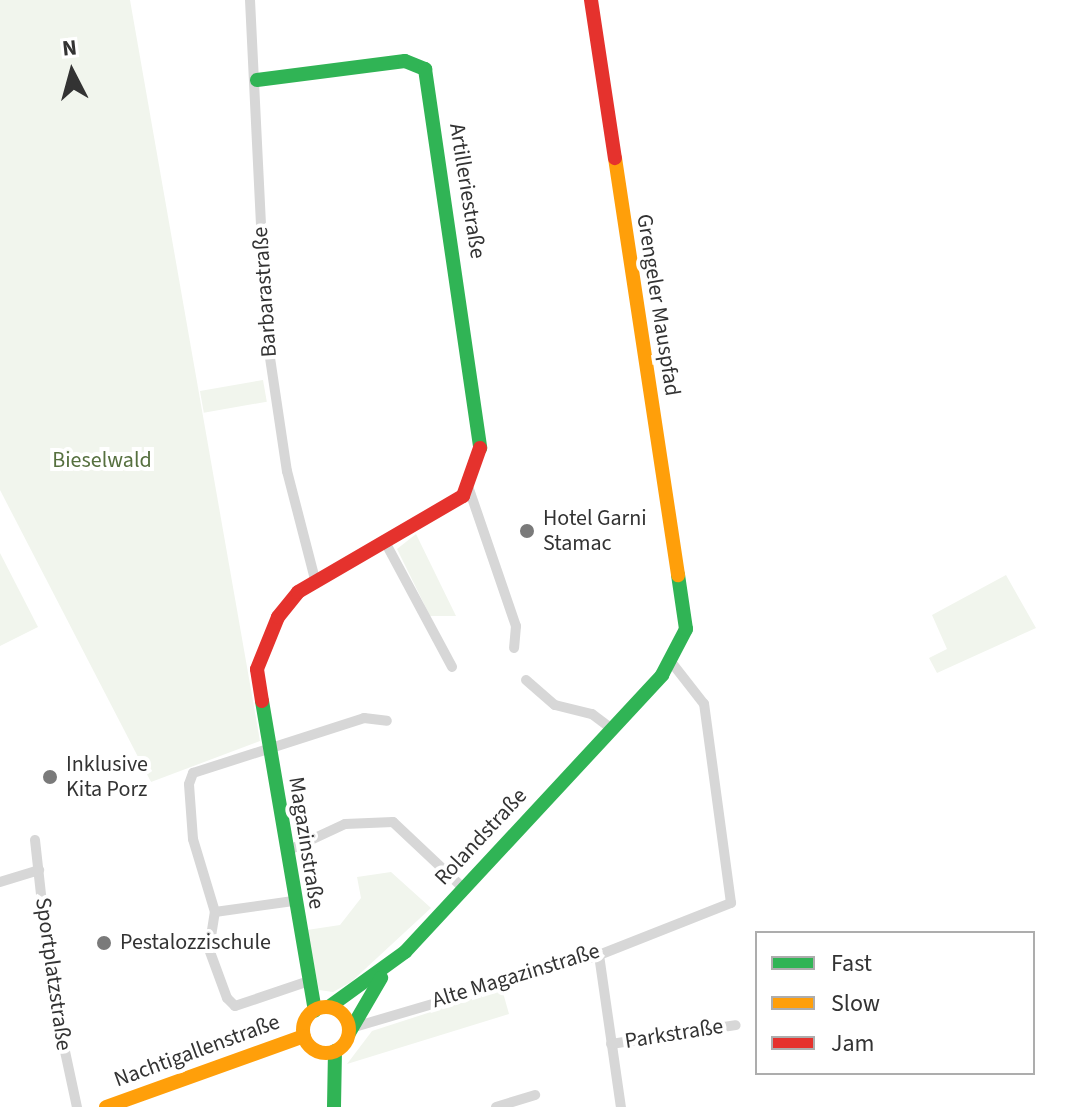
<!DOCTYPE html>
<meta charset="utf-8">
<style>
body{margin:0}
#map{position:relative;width:1067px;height:1107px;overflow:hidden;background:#fff;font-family:"Source Sans 3",sans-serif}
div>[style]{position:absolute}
.green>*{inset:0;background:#f1f5ed;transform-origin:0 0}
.street>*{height:10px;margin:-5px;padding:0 5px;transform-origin:5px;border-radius:5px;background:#d7d7d7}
.fast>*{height:14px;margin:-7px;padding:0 7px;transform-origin:7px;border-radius:7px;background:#30b455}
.slow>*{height:14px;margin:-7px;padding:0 7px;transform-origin:7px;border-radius:7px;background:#ff9f0a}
.slow>.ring{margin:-7px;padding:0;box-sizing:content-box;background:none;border:14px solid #ff9f0a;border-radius:50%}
.jam>*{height:14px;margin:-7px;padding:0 7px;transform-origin:7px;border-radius:7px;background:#e5322d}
.dots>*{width:22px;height:22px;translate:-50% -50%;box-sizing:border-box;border:4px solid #fff;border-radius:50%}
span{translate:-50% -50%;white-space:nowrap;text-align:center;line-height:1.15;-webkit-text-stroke:8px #fff;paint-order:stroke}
.street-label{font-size:22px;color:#333}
.park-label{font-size:22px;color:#56703f}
.poi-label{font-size:22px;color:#333}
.left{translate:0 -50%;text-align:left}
.legend{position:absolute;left:755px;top:931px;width:280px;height:144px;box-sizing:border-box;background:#fff;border:2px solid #adadad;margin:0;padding:10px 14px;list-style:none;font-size:24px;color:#333}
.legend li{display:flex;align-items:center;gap:16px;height:40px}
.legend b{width:40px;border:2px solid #adadad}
.north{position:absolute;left:32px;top:32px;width:80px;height:80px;-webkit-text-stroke:6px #fff;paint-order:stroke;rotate:354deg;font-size:22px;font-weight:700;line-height:32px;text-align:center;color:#333}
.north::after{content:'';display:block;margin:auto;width:28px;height:36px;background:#333;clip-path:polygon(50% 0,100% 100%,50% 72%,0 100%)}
</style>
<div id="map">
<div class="green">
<i style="clip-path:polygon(0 0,130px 0,260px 741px,151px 782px,0 490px)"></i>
<i style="left:263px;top:380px;width:22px;height:64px;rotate:80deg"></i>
<i style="clip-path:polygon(416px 534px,456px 616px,430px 616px,397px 549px)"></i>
<i style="clip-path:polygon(0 553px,38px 627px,0 646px)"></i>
<i style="clip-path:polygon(1006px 575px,1036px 628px,937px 673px,929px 658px,947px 649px,932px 615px)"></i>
<i style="clip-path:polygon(391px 872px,431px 908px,351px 982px,333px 992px,319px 990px,307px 930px,340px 925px,361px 898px,357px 877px)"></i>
<i style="clip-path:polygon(502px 989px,509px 1014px,347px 1064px,372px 1031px)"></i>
</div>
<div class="street">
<i style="left:250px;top:0;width:331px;rotate:87.2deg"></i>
<i style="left:266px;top:331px;width:142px;rotate:81.5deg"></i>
<i style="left:287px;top:471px;width:112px;rotate:75.5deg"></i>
<i style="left:469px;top:489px;width:145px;rotate:71.1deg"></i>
<i style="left:516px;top:626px;width:22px;rotate:95deg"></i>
<i style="left:384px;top:540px;width:144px;rotate:61.8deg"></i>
<i style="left:526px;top:680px;width:38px;rotate:41deg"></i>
<i style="left:555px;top:705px;width:38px;rotate:14deg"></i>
<i style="left:592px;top:714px;width:25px;rotate:37deg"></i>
<i style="left:35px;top:840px;width:147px;rotate:83.7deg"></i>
<i style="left:51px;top:986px;width:124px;rotate:77.9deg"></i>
<i style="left:287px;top:851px;width:64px;rotate:-25deg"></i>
<i style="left:345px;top:824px;width:48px;rotate:-2.4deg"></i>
<i style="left:393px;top:822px;width:98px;rotate:43.3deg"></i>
<i style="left:0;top:882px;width:41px;rotate:-17.1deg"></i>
<i style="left:215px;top:912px;width:79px;rotate:-8deg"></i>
<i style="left:599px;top:955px;width:154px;rotate:81.8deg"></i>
<i style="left:306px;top:982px;width:75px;rotate:161.3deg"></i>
<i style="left:235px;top:1006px;width:11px;rotate:-135deg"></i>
<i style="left:227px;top:998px;width:52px;rotate:-110.2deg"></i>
<i style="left:209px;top:949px;width:37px;rotate:-81deg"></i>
<i style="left:215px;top:912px;width:76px;rotate:-106.8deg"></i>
<i style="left:193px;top:839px;width:55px;rotate:-94.2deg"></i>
<i style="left:189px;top:784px;width:12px;rotate:-70deg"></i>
<i style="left:193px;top:773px;width:180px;rotate:-17.8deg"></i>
<i style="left:364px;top:718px;width:23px;rotate:7deg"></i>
<i style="left:351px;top:1028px;width:259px;rotate:-16.4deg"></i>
<i style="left:599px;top:955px;width:142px;rotate:-21.5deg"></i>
<i style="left:731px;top:903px;width:201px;rotate:-97.7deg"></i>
<i style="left:704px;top:704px;width:52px;rotate:-128deg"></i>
<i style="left:611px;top:1044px;width:126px;rotate:-8.6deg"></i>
<i style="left:496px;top:1107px;width:41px;rotate:-17.1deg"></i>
</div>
<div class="fast">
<i style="left:257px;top:80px;width:149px;rotate:-7.3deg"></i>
<i style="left:405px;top:61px;width:22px;rotate:22deg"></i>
<i style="left:425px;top:69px;width:383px;rotate:81.7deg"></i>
<i style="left:262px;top:701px;width:314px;rotate:80.3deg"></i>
<i style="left:329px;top:1007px;width:94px;rotate:-35.9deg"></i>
<i style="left:405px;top:952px;width:378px;rotate:-47.1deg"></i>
<i style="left:662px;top:675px;width:52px;rotate:-62.4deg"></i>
<i style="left:686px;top:629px;width:55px;rotate:-98.4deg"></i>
<i style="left:349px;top:1033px;width:64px;rotate:-59.8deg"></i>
<i style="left:334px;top:1107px;width:56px;rotate:-89deg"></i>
</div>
<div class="slow">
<i style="left:615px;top:158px;width:422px;rotate:81.4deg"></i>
<i class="ring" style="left:303px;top:1007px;width:32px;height:32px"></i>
<i style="left:106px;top:1107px;width:210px;rotate:-19.7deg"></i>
</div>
<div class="jam">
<i style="left:591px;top:0;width:160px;rotate:81.4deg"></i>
<i style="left:262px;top:701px;width:32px;rotate:-99deg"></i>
<i style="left:257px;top:669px;width:56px;rotate:-68deg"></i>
<i style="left:278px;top:617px;width:32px;rotate:-51deg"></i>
<i style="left:298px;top:592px;width:191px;rotate:-30.2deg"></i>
<i style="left:463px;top:496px;width:51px;rotate:-70.5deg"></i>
</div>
<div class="dots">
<i style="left:527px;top:531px;background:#7a7a7a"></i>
<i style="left:50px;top:777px;background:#7a7a7a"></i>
<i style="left:104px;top:943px;background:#7a7a7a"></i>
</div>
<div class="street-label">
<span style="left:467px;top:191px;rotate:81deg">Artilleriestraße</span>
<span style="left:265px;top:292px;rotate:-94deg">Barbarastraße</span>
<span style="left:658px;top:305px;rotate:81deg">Grengeler Mauspfad</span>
<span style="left:481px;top:837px;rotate:-47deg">Rolandstraße</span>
<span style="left:306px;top:843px;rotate:81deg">Magazinstraße</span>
<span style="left:53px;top:974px;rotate:82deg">Sportplatzstraße</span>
<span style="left:516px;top:976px;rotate:-17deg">Alte Magazinstraße</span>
<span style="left:674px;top:1034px;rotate:-9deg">Parkstraße</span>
<span style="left:197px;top:1051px;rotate:-20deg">Nachtigallenstraße</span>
</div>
<div class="park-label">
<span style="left:102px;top:461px">Bieselwald</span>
</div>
<div class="poi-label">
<span class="left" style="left:543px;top:531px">Hotel Garni<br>Stamac</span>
<span class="left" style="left:66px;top:777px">Inklusive<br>Kita Porz</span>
<span class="left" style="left:120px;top:943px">Pestalozzischule</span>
</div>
<ul class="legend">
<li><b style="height:10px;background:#30b455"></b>Fast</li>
<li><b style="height:10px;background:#ff9f0a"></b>Slow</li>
<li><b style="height:10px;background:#e5322d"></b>Jam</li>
</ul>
<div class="north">N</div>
</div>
